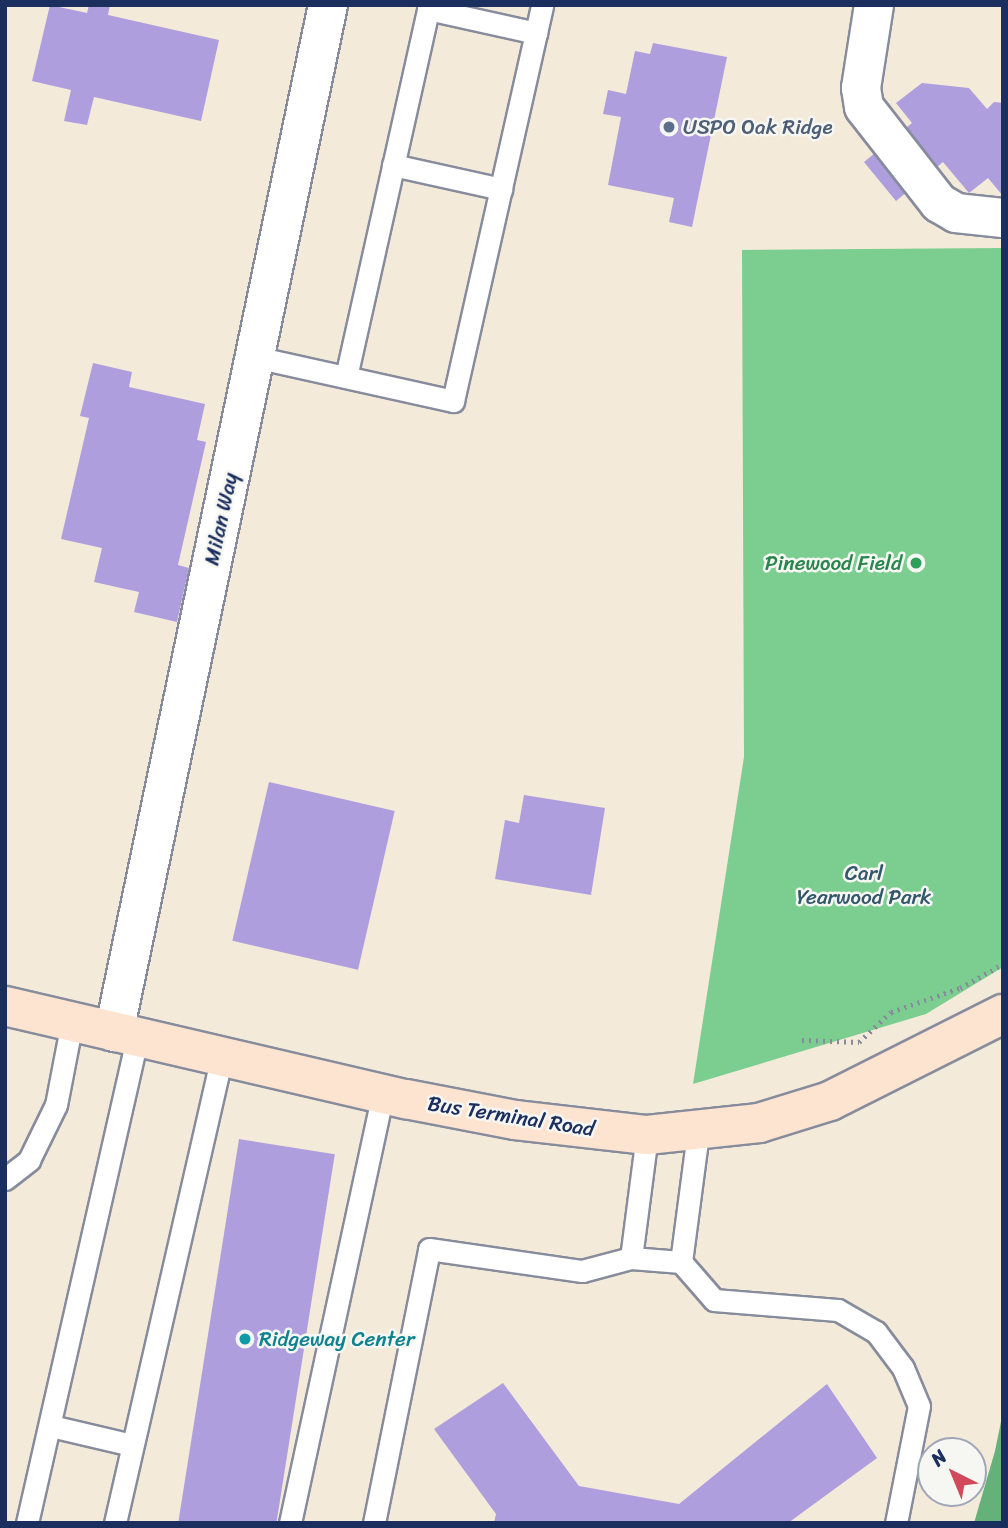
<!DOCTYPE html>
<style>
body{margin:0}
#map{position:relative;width:1008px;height:1528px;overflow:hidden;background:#f3ead9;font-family:Sriracha,sans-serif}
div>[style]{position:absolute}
.green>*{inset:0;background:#7bce90}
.forest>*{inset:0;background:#64b17a}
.building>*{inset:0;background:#ae9ede;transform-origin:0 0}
.path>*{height:4.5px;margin-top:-2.25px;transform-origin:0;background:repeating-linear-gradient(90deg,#878c9c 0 2px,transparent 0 7px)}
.roads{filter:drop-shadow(2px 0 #878c9c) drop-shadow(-2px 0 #878c9c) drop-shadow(0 2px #878c9c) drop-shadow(0 -2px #878c9c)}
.lane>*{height:21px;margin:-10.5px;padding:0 10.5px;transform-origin:10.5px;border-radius:10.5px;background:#fff}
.street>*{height:38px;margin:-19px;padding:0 19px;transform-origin:19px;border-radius:19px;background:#fff}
.secondary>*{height:38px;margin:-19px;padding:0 19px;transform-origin:19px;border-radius:19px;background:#fde4d1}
.dots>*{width:19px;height:19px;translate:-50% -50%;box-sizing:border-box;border:4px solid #f6f6f2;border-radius:50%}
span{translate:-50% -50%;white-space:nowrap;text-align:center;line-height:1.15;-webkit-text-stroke:5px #f6f6f2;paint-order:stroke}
.service-label{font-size:21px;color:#4e5e75}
.left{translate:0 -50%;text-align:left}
.street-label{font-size:21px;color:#1b2f5e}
.leisure-label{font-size:21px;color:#27864d}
.right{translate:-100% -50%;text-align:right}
.park-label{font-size:21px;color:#33576a}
.culture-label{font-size:21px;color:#0d838f}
.frame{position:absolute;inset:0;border:7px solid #1b2f5e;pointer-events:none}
.north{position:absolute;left:917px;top:1437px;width:70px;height:70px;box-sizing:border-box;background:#f6f6f2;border:2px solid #9ea6b7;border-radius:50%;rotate:317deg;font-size:19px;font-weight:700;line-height:28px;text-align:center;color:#1b2f5e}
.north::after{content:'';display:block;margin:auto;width:24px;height:32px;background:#d1495b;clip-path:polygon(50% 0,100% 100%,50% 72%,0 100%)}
</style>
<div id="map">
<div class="green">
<i style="clip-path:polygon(1003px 248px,1003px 967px,926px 1014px,693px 1084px,744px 757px,742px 250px)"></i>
</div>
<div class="forest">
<i style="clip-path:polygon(1003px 1412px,1003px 1523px,974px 1523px,995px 1451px)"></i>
</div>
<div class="building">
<i style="clip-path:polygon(50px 5px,87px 13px,89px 5px,110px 5px,108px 15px,219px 40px,201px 121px,94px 97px,87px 125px,64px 121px,71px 90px,32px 81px)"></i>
<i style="clip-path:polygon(653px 43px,727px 57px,692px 227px,669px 222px,674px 198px,608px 185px,621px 117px,603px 114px,608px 90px,626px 94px,635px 51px,650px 54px)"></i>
<i style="clip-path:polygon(922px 83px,969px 88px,987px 109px,994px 102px,1003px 103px,1003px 196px,988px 178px,969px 193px,943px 162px,896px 201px,864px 162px,912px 123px,896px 103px)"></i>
<i style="clip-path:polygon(93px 363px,132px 372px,129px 387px,205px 404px,197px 440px,206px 442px,178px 565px,189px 568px,177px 622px,134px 612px,139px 592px,94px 582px,102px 548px,61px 539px,89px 418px,80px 416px)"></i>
<i style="left:269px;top:782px;width:129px;height:163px;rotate:13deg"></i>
<i style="clip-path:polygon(524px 795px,605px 808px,591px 895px,495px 879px,505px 820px,519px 823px)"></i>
<i style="left:239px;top:1139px;width:97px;height:394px;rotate:9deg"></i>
<i style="clip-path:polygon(503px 1383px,579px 1486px,679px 1504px,827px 1384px,877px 1458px,788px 1523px,494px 1523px,496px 1514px,434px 1429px)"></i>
</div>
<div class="path">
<i style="left:802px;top:1040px;width:57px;rotate:2deg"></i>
<i style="left:859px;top:1042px;width:44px;rotate:-43.2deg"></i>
<i style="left:891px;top:1012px;width:73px;rotate:-19.2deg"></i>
<i style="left:960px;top:988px;width:49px;rotate:-29.2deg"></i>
</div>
<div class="roads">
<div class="lane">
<i style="left:393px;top:165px;width:111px;rotate:12.5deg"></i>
<i style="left:255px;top:357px;width:203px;rotate:12.5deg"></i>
<i style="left:453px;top:401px;width:406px;rotate:-77.3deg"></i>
<i style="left:346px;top:377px;width:377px;rotate:-77.4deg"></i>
<i style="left:428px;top:9px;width:111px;rotate:12.5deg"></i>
<i style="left:5px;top:1179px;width:31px;rotate:-38deg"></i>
<i style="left:29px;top:1160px;width:61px;rotate:-63.9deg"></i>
<i style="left:56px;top:1105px;width:85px;rotate:-79.1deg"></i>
<i style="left:631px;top:1258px;width:124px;rotate:-82.6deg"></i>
<i style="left:681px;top:1262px;width:131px;rotate:-82.5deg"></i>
<i style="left:51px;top:1426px;width:83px;rotate:13.2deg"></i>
<i style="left:27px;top:1523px;width:498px;rotate:-77.2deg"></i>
<i style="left:115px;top:1523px;width:482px;rotate:-77.1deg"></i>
<i style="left:290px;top:1523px;width:439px;rotate:-77.8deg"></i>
<i style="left:374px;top:1523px;width:279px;rotate:-78.6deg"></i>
<i style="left:429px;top:1249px;width:155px;rotate:8.2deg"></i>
<i style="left:582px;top:1271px;width:51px;rotate:-14.9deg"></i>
<i style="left:631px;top:1258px;width:50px;rotate:4.6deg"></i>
<i style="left:681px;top:1262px;width:50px;rotate:49deg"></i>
<i style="left:714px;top:1300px;width:124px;rotate:4.6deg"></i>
<i style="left:838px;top:1310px;width:44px;rotate:30.1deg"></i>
<i style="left:876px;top:1332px;width:45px;rotate:53.1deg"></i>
<i style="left:903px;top:1368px;width:41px;rotate:67.2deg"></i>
<i style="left:919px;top:1406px;width:119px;rotate:101.1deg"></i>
</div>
<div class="street">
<i style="left:874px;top:5px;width:84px;rotate:98.9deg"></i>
<i style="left:861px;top:88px;width:19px;rotate:81deg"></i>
<i style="left:864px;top:107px;width:122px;rotate:52deg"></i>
<i style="left:939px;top:203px;width:20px;rotate:30deg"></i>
<i style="left:956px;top:213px;width:47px;rotate:6.1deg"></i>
<i style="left:114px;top:1032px;width:1049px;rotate:-78.23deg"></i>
</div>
<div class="secondary">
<i style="left:5px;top:1006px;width:412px;rotate:13.1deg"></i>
<i style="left:406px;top:1099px;width:111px;rotate:10.9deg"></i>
<i style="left:515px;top:1120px;width:133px;rotate:6.5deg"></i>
<i style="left:647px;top:1135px;width:113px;rotate:-6.1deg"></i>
<i style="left:759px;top:1123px;width:74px;rotate:-17.2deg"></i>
<i style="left:830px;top:1101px;width:194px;rotate:-26.7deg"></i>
</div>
</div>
<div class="dots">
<i style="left:669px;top:127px;background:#5c6f8a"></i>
<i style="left:916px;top:563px;background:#2e9e5b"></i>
<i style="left:245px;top:1339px;background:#0f9aa8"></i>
</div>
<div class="service-label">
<span class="left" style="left:683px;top:127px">USPO Oak Ridge</span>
</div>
<div class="street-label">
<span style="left:221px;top:519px;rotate:-78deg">Milan Way</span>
<span style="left:511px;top:1116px;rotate:9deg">Bus Terminal Road</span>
</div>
<div class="leisure-label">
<span class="right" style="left:902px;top:563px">Pinewood Field</span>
</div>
<div class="park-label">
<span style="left:864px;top:885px">Carl<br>Yearwood Park</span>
</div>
<div class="culture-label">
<span class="left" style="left:259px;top:1339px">Ridgeway Center</span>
</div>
<div class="frame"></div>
<div class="north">N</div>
</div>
